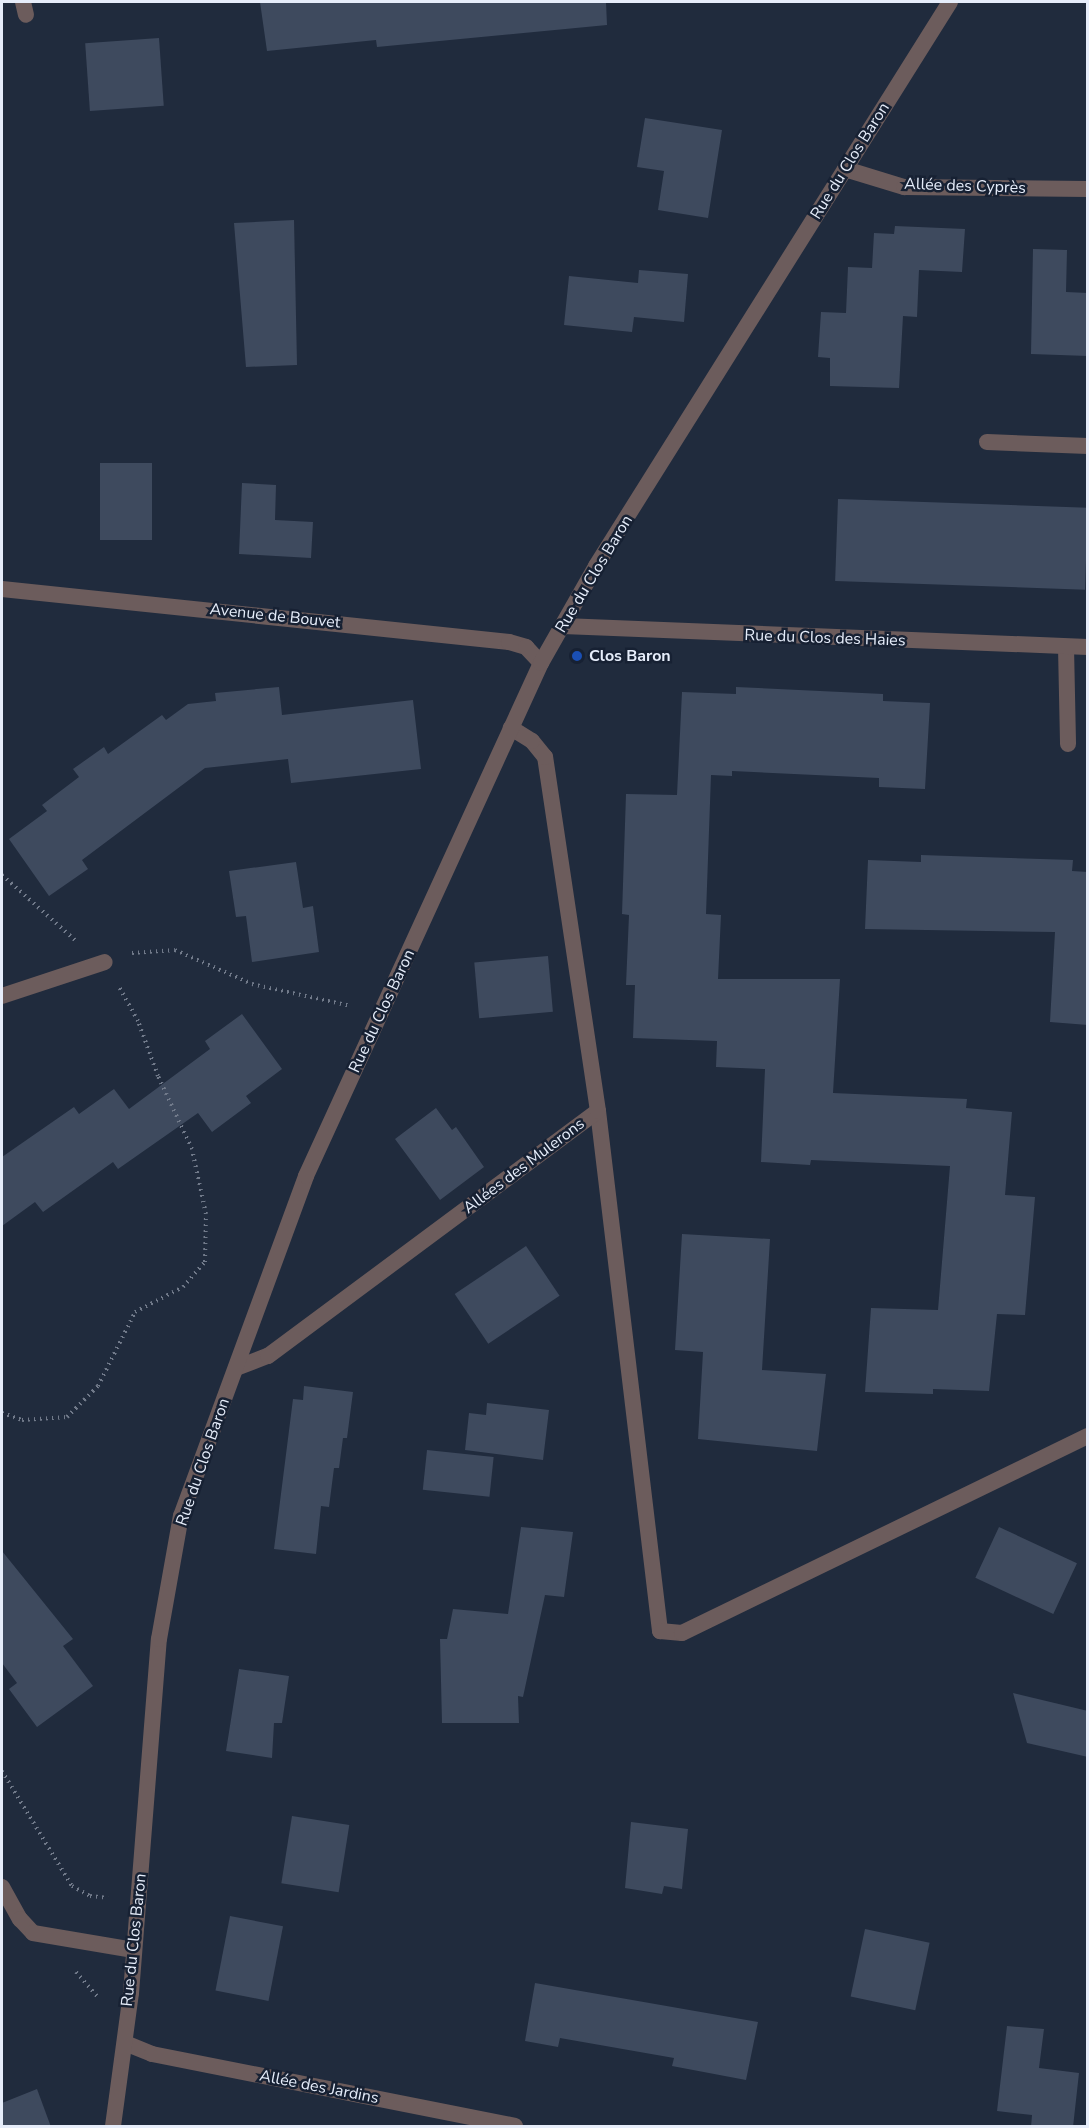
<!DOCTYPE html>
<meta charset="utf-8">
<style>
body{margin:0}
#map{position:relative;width:1089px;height:2128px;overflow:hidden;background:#202b3d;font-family:"Nunito Sans",sans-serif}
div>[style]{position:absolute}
.building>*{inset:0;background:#3e4a5e;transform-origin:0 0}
.path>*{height:4px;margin-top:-2px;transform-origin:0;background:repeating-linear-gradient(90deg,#717a8a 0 1.5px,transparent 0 6px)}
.service>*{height:16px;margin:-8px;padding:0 8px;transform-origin:8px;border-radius:8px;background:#6c5c5c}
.minor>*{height:16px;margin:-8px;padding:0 8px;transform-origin:8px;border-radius:8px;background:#6c5c5c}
.tertiary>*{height:16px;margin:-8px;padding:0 8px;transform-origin:8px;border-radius:8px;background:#6c5c5c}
.dots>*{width:16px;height:16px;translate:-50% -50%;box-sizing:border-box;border:3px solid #172133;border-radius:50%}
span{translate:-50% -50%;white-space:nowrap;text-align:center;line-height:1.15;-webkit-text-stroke:5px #172133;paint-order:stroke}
.street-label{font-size:16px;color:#e6edfa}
.poi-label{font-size:16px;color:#e6edfa;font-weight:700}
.left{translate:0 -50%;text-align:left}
.frame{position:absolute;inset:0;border:3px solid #e6edfa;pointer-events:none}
</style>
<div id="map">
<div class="building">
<i style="clip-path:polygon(260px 2px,606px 2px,607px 25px,377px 47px,376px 40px,267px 51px)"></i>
<i style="left:159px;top:38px;width:68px;height:74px;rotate:86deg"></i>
<i style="clip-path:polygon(645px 118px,722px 130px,708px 218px,658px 210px,664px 171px,637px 167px)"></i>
<i style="clip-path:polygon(294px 220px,297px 365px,246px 367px,234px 223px)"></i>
<i style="clip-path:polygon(895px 226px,965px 229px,962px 272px,919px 270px,917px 317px,903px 316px,899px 388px,830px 386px,830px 358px,818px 357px,821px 312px,846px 313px,848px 267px,872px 268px,874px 233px,894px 234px)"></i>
<i style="clip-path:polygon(1033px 249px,1067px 250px,1066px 292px,1088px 293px,1088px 356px,1031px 354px)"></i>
<i style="clip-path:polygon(639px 270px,688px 274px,684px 322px,634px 317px,632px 332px,564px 325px,569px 276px,638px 283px)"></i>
<i style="left:100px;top:463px;width:52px;height:77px"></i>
<i style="clip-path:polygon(242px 483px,276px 485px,275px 520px,313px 522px,311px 558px,239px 554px)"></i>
<i style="left:838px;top:499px;width:250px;height:82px;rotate:2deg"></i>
<i style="clip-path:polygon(279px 687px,282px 715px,413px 700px,421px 769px,291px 783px,288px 759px,205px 768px,82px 860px,88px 869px,49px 896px,9px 839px,47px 811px,42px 805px,79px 777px,73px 769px,104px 747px,108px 754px,162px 715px,166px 720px,188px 704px,216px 701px,215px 693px)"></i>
<i style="clip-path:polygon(736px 687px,883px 694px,883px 701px,930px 703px,925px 789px,879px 787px,879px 778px,732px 771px,732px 776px,711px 775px,706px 914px,721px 915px,718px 979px,840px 979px,833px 1093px,967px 1099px,966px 1108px,1012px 1112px,1005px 1195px,1035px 1197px,1025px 1315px,997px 1314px,989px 1391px,933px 1389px,933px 1394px,865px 1392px,871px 1308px,938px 1310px,950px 1166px,811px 1160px,810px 1165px,761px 1162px,765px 1069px,716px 1067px,717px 1041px,633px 1038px,635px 985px,626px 985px,629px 915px,622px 914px,626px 794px,677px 795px,682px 692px,736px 694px)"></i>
<i style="clip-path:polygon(921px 855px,1073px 860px,1072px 871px,1088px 872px,1088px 1025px,1050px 1022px,1055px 932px,865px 929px,868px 860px,921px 862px)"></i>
<i style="clip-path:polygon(296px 862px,303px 908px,313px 906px,319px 952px,252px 962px,246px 916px,236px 917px,229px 871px)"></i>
<i style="left:548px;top:956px;width:56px;height:74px;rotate:85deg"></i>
<i style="clip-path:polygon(242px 1014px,282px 1069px,246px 1096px,251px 1103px,212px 1132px,198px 1113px,118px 1169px,113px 1162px,43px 1212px,35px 1202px,2px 1226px,2px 1157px,74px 1107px,79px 1114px,114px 1089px,129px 1109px,210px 1049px,205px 1041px)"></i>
<i style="clip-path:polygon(436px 1108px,452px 1130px,456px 1127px,484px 1167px,440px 1200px,395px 1139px)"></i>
<i style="clip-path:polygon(682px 1234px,770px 1239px,762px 1370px,826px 1374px,817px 1451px,698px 1439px,703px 1352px,675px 1350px)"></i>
<i style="left:526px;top:1246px;width:60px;height:86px;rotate:56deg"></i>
<i style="clip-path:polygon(304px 1386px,353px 1392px,347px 1438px,343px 1438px,339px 1468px,334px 1468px,329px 1507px,321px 1506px,316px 1554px,274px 1549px,293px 1399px,303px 1400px)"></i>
<i style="clip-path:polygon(487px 1403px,549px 1410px,543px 1460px,465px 1450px,469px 1413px,486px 1415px)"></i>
<i style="left:427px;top:1450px;width:67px;height:40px;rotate:6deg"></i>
<i style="clip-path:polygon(521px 1527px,573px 1532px,564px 1597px,545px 1595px,523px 1697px,518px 1696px,519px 1723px,442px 1723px,440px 1639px,447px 1639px,453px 1609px,508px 1614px)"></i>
<i style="left:999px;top:1527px;width:86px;height:56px;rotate:25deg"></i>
<i style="clip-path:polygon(2px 1551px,73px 1639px,63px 1646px,93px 1686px,37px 1727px,9px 1689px,17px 1683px,2px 1663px)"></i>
<i style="clip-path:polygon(239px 1669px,289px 1676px,282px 1723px,274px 1723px,272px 1758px,226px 1751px)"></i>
<i style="clip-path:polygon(1013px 1693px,1088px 1711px,1088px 1757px,1027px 1743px)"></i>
<i style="left:292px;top:1816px;width:58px;height:68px;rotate:9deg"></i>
<i style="clip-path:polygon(631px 1822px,688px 1829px,682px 1889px,664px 1886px,662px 1894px,625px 1888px)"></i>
<i style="left:230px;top:1916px;width:54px;height:76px;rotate:11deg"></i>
<i style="left:865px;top:1929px;width:66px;height:69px;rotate:12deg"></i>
<i style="clip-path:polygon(535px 1983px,758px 2022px,746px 2080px,672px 2066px,674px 2058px,560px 2038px,558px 2047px,525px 2041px)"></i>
<i style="clip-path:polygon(1007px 2026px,1044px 2029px,1039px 2068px,1079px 2073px,1073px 2127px,1031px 2127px,1032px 2115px,997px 2111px)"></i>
<i style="clip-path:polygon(37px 2089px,51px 2127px,2px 2127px,2px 2103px)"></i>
</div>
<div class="path">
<i style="left:2px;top:875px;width:98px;rotate:41.7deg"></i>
<i style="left:132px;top:953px;width:43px;rotate:-4deg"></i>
<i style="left:175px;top:950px;width:84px;rotate:23.8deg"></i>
<i style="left:252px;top:984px;width:101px;rotate:12.5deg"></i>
<i style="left:2px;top:1413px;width:21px;rotate:19deg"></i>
<i style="left:22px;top:1420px;width:45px;rotate:-3.8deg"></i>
<i style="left:67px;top:1417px;width:44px;rotate:-45deg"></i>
<i style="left:98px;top:1386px;width:83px;rotate:-63.4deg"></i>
<i style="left:135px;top:1312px;width:54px;rotate:-27.5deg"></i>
<i style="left:183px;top:1287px;width:33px;rotate:-49deg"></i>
<i style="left:205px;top:1262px;width:48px;rotate:-88.8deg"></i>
<i style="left:206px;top:1214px;width:66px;rotate:-102.2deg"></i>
<i style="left:192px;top:1149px;width:81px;rotate:-115deg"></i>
<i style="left:158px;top:1076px;width:59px;rotate:-110deg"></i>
<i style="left:138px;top:1021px;width:38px;rotate:-119deg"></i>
<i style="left:2px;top:1771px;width:135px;rotate:58.7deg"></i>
<i style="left:72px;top:1886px;width:21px;rotate:29deg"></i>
<i style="left:90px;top:1896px;width:18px;rotate:6deg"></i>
<i style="left:76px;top:1972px;width:35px;rotate:49deg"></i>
</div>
<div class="service">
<i style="left:987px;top:442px;width:101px;rotate:2.3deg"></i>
<i style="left:1066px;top:647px;width:97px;rotate:88.8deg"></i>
<i style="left:598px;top:1111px;width:524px;rotate:83.2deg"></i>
<i style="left:660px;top:1631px;width:22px;rotate:5deg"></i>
<i style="left:682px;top:1633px;width:451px;rotate:-25.9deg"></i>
</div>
<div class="minor">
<i style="left:23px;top:2px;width:13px;rotate:77deg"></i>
<i style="left:845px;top:169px;width:62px;rotate:17deg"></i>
<i style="left:904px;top:187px;width:184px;rotate:0.6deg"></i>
<i style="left:2px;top:589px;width:510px;rotate:5.97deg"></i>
<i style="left:509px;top:642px;width:18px;rotate:16deg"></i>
<i style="left:526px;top:647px;width:22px;rotate:47deg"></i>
<i style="left:563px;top:626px;width:525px;rotate:2.29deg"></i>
<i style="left:2px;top:996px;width:108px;rotate:-18.3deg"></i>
<i style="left:236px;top:1368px;width:34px;rotate:-21deg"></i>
<i style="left:268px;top:1356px;width:411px;rotate:-36.6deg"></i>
<i style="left:598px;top:1111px;width:358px;rotate:-98.5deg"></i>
<i style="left:545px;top:757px;width:21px;rotate:-129deg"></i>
<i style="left:532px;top:741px;width:25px;rotate:-148deg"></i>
<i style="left:2px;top:1887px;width:37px;rotate:61deg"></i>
<i style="left:20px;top:1919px;width:19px;rotate:47deg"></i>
<i style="left:33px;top:1933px;width:102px;rotate:9.6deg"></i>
<i style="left:125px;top:2043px;width:29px;rotate:22deg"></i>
<i style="left:152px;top:2054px;width:370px;rotate:11.2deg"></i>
</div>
<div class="tertiary">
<i style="left:113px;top:2126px;width:134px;rotate:-82.3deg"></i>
<i style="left:131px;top:1993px;width:355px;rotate:-85.5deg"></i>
<i style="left:159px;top:1639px;width:125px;rotate:-79.9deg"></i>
<i style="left:181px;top:1516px;width:362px;rotate:-69.8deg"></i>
<i style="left:306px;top:1176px;width:564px;rotate:-65.39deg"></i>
<i style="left:541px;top:663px;width:112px;rotate:-60.4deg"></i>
<i style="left:596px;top:566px;width:666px;rotate:-57.89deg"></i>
</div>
<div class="dots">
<i style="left:577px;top:656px;background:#1a4fb4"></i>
</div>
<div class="street-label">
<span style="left:850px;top:161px;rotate:-58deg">Rue du Clos Baron</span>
<span style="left:965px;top:186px;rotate:2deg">Allée des Cyprès</span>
<span style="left:594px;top:574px;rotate:-59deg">Rue du Clos Baron</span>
<span style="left:275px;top:616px;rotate:6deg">Avenue de Bouvet</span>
<span style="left:825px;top:638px;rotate:2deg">Rue du Clos des Haies</span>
<span style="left:382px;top:1011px;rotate:-65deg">Rue du Clos Baron</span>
<span style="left:524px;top:1166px;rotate:-37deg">Allées des Mulerons</span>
<span style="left:203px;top:1462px;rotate:-71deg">Rue du Clos Baron</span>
<span style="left:134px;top:1940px;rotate:-84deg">Rue du Clos Baron</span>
<span style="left:319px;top:2087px;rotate:11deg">Allée des Jardins</span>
</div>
<div class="poi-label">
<span class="left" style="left:589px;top:656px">Clos Baron</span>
</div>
<div class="frame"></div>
</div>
